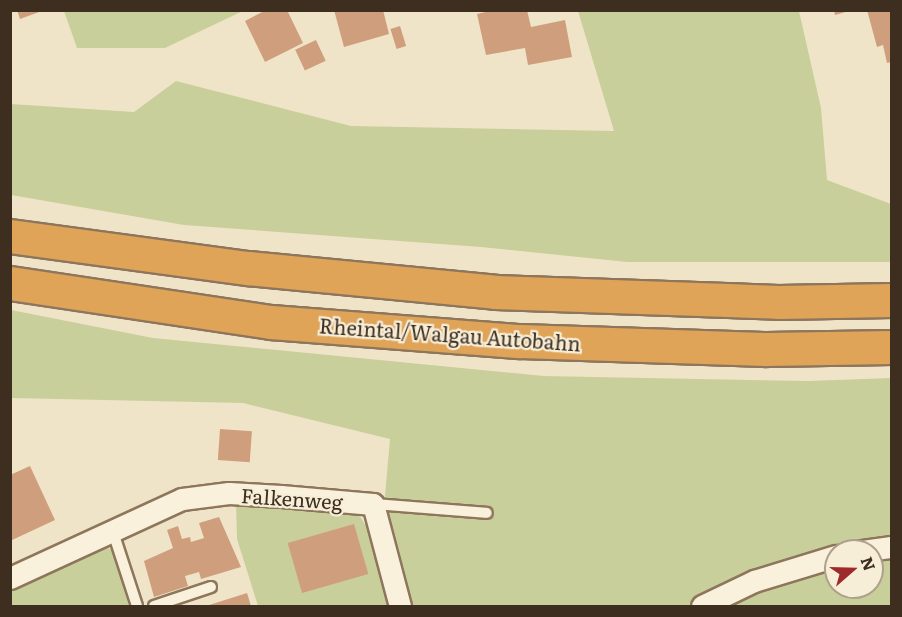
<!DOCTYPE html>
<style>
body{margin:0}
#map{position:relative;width:902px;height:617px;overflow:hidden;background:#f0e4c8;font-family:Literata,serif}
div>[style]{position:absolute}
.green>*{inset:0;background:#c9cf9b}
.building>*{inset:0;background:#cf9f7d;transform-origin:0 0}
.roads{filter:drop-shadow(2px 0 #8d765c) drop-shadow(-2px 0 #8d765c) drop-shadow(0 2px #8d765c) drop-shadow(0 -2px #8d765c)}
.lane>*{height:10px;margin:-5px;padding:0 5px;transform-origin:5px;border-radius:5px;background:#faf1dc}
.street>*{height:21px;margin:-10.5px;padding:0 10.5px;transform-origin:10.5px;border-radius:10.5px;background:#faf1dc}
.highway>*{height:33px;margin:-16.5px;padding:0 16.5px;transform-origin:16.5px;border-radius:16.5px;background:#e0a458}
span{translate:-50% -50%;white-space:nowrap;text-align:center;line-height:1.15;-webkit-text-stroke:4.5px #f7eed8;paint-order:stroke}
.street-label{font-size:20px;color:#3d2e20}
.frame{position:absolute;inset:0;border:12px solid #3d2e20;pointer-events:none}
.north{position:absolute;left:824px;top:539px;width:60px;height:60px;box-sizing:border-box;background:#f7eed8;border:2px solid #ada18e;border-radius:50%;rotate:70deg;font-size:16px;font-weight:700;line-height:24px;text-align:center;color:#3d2e20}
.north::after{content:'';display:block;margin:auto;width:21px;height:27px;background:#9e2a2b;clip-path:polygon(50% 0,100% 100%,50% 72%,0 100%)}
</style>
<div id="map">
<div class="green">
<i style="clip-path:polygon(245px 10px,165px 48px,77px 48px,64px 11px)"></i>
<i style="clip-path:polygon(578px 11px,799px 11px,821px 108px,827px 180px,891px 204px,891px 262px,627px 262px,481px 247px,184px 225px,11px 195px,11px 104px,134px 112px,176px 81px,351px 126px,614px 131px)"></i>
<i style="clip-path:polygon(evenodd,11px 310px,153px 338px,544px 376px,808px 381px,891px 378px,891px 606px,408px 606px,383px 518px,390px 439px,243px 403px,11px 398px,11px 310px,836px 551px,872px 551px,872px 587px,836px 587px,836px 551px)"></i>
<i style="clip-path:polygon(236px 503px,341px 509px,359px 515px,370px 532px,390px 606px,258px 606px,237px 539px)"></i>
<i style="clip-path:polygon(103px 546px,112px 550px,129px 606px,11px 606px,11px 587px)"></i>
</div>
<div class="building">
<i style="clip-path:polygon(17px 10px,42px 10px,42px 11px,20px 19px)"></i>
<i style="clip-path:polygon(266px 10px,287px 10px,303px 43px,265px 62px,245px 21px)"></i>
<i style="clip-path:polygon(334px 10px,383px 10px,389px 34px,344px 47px)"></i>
<i style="clip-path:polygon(494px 10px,527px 10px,531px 27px,565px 20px,572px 57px,528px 65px,525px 48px,486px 55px,477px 14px)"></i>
<i style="clip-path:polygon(834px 10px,849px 10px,849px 11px,835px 15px)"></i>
<i style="clip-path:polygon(867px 10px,892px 10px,892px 62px,887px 63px,883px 45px,877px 47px)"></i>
<i style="left:400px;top:26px;width:21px;height:10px;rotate:73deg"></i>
<i style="left:316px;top:40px;width:23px;height:23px;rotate:65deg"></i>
<i style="left:220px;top:429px;width:32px;height:31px;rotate:4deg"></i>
<i style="clip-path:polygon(30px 466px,55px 520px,10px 541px,10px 475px)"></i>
<i style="clip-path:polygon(219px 517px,241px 567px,201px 579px,199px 572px,185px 576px,188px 586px,154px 597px,144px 561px,173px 548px,167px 530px,178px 526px,182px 539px,190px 537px,191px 542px,204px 538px,199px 523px)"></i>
<i style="left:354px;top:524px;width:52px;height:69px;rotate:74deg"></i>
<i style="clip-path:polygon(247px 593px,251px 606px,206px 606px)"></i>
</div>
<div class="roads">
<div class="lane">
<i style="left:373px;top:504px;width:114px;rotate:4.5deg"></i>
<i style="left:112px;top:529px;width:81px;rotate:72deg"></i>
<i style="left:154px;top:606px;width:60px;rotate:-18.4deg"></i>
</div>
<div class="street">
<i style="left:862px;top:551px;width:30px;rotate:-8deg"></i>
<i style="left:10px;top:578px;width:189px;rotate:-24.7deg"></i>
<i style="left:182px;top:499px;width:47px;rotate:-7.3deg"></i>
<i style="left:229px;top:493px;width:52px;rotate:3.3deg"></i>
<i style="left:281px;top:496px;width:92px;rotate:5deg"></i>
<i style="left:373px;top:504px;width:106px;rotate:75.2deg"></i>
<i style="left:702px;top:606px;width:58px;rotate:-25.7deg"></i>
<i style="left:754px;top:581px;width:86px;rotate:-17deg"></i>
</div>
<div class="highway">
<i style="left:10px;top:236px;width:240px;rotate:7.7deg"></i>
<i style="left:248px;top:268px;width:248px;rotate:5.5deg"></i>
<i style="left:495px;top:292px;width:283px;rotate:2deg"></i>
<i style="left:778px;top:302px;width:114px;rotate:-1deg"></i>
<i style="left:10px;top:283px;width:264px;rotate:8.5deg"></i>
<i style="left:271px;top:322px;width:250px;rotate:4.4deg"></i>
<i style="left:520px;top:341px;width:246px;rotate:1.9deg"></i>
<i style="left:766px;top:349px;width:126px;rotate:-0.9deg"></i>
</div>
</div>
<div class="street-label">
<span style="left:450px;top:334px;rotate:4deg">Rheintal/Walgau Autobahn</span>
<span style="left:292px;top:498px;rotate:4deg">Falkenweg</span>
</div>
<div class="frame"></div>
<div class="north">N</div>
</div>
